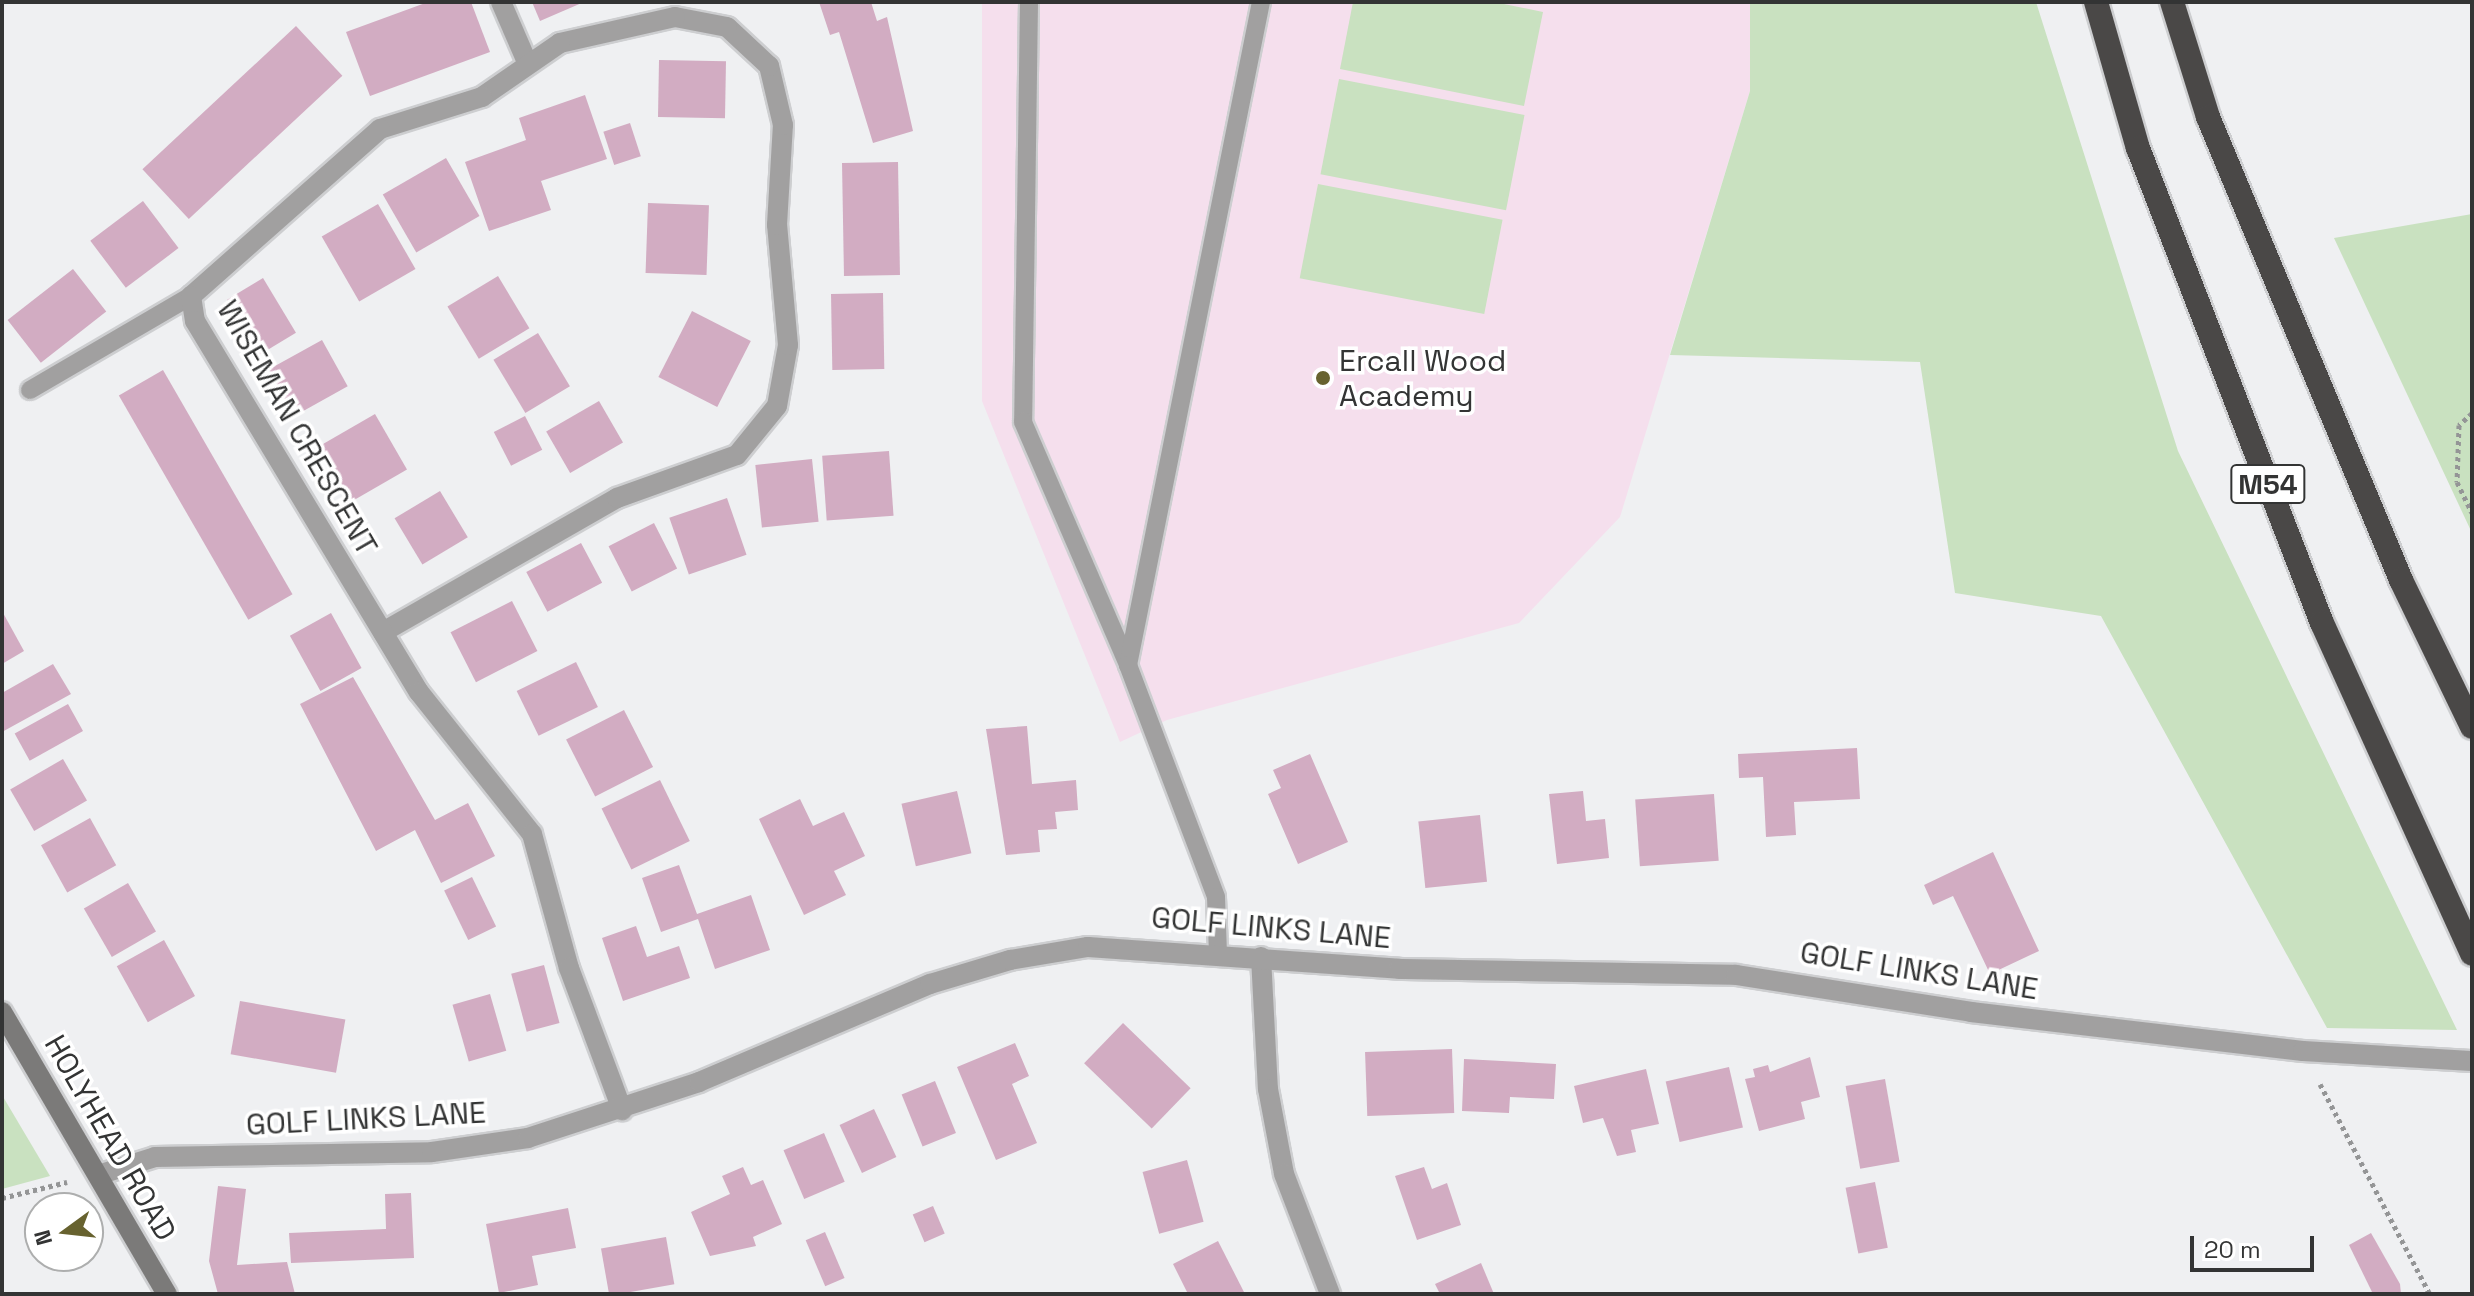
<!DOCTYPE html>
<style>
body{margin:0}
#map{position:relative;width:2474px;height:1296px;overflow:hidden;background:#eff0f2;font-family:"Space Grotesk",sans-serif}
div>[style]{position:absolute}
.education>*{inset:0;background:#f5dfed}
.green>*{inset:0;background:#c9e1c0;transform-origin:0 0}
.building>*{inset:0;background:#d2acc2;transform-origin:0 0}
.path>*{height:5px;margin-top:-2.5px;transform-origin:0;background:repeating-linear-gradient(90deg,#949596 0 4px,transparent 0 8px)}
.roads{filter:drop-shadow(2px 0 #cdced0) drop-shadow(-2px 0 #cdced0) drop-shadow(0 2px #cdced0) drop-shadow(0 -2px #cdced0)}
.service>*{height:18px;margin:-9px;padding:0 9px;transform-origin:9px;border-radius:9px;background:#a1a0a0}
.minor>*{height:20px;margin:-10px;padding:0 10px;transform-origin:10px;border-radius:10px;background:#a1a0a0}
.secondary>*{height:20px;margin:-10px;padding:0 10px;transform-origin:10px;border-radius:10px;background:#7b7a79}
.motorway>*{height:24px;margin:-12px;padding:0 12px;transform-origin:12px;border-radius:12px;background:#4a4847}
.dots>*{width:22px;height:22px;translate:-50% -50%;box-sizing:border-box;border:4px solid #fff;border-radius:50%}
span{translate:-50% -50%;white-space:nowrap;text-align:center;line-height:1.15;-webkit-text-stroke:7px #fff;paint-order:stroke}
.shield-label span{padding:2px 6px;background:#fff;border:2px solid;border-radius:6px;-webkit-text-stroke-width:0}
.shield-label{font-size:28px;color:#333434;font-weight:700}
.poi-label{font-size:30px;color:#333434}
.left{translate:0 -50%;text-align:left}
.street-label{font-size:30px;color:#333434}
.frame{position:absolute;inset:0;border:4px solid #333434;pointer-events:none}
.north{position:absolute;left:24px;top:1192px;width:80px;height:80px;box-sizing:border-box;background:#fff;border:2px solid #adaeae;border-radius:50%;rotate:255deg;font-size:22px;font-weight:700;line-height:32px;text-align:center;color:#333434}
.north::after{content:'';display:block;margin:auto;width:28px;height:36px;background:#67622f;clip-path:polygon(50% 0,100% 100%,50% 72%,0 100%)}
.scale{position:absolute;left:2190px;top:1236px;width:124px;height:36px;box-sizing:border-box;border:4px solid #333434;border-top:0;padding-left:10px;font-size:24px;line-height:28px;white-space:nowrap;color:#333434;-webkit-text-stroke:6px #fff;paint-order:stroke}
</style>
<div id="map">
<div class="education">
<i style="clip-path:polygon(982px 2px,1750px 2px,1750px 91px,1620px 517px,1519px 623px,1167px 720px,1120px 742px,982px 401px)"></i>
</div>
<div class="green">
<i style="clip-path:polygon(1353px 2px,1494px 2px,1543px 12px,1524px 106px,1340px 69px)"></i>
<i style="clip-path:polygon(1750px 2px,2036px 2px,2178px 451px,2457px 1030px,2327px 1028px,2101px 616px,1955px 593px,1920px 362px,1670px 355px,1750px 91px)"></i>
<i style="left:1339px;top:79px;width:189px;height:97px;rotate:11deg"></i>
<i style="left:1318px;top:184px;width:188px;height:96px;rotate:11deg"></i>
<i style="clip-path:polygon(2472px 214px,2472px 533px,2334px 238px)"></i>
<i style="clip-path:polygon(2px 1095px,50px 1176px,2px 1189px)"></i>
</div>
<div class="building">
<i style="clip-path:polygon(428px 2px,471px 2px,490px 52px,370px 96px,346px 32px)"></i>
<i style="clip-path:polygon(532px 2px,584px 2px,540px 21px)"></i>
<i style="clip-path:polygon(819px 2px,871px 2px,877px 21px,887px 17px,913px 131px,873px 143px,839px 32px,830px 35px)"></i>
<i style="left:296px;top:26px;width:68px;height:210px;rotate:47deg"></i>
<i style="left:659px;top:60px;width:67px;height:57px;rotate:1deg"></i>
<i style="clip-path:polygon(585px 95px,607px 159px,541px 181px,551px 210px,489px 231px,465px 162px,526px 140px,519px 118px)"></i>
<i style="left:630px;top:123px;width:35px;height:28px;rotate:72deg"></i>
<i style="left:446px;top:158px;width:67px;height:73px;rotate:60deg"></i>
<i style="left:898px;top:162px;width:113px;height:56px;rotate:89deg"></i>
<i style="left:143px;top:201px;width:59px;height:66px;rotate:53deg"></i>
<i style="left:648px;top:203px;width:61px;height:70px;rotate:2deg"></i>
<i style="left:378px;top:204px;width:75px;height:65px;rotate:60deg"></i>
<i style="left:73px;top:269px;width:54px;height:83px;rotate:52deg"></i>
<i style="left:498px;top:276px;width:61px;height:59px;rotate:59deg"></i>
<i style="left:263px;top:278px;width:64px;height:42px;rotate:59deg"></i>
<i style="left:883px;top:293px;width:76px;height:52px;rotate:89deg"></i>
<i style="left:692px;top:311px;width:66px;height:74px;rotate:27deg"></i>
<i style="left:538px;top:333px;width:62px;height:52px;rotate:59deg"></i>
<i style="left:322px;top:340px;width:53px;height:61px;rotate:61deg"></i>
<i style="left:163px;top:370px;width:259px;height:51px;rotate:60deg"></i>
<i style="left:599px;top:401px;width:48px;height:61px;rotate:60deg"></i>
<i style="left:375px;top:414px;width:64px;height:64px;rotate:60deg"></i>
<i style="left:525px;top:416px;width:38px;height:35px;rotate:63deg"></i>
<i style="left:889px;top:451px;width:65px;height:67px;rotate:86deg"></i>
<i style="left:812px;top:459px;width:63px;height:57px;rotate:84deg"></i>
<i style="left:440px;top:491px;width:54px;height:53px;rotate:59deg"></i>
<i style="left:727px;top:498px;width:60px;height:61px;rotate:71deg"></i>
<i style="left:654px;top:523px;width:51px;height:51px;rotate:63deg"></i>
<i style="left:581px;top:543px;width:45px;height:62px;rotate:62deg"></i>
<i style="left:512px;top:601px;width:56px;height:69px;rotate:63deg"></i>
<i style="clip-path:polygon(2px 611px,24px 651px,2px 664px)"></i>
<i style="left:331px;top:613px;width:63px;height:47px;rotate:61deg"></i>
<i style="left:576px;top:662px;width:50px;height:66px;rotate:64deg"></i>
<i style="clip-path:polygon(53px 664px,71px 694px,2px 732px,2px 693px)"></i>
<i style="clip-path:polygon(353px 677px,435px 820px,468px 803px,495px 856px,441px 883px,415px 830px,376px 851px,300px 704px)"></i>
<i style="left:68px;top:704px;width:31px;height:61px;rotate:61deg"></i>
<i style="left:624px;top:710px;width:64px;height:65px;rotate:63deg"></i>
<i style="clip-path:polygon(1027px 726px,1032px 784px,1076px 780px,1078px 810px,1055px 812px,1057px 829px,1038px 830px,1040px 852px,1006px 855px,986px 729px)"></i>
<i style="clip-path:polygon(1857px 748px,1860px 799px,1794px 802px,1796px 835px,1766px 837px,1763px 777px,1739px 778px,1738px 754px)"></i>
<i style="clip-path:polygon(1310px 754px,1348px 842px,1298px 864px,1268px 794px,1281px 788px,1273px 770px)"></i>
<i style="left:63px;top:759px;width:48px;height:61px;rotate:60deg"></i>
<i style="left:660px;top:780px;width:68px;height:65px;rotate:64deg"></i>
<i style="left:957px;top:791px;width:64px;height:57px;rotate:77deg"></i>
<i style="clip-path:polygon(1583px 791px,1586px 821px,1605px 819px,1609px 858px,1557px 864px,1549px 794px)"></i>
<i style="left:1714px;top:794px;width:67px;height:79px;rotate:86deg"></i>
<i style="clip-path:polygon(800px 799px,813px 826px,844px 812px,865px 856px,834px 871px,846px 895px,804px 915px,759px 819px)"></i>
<i style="left:1480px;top:815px;width:67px;height:62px;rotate:84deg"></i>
<i style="left:90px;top:818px;width:54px;height:56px;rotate:61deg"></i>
<i style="clip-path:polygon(1993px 852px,2039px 951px,1990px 974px,1953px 896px,1933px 905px,1924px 885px)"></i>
<i style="clip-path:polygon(679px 865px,697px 914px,751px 895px,770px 950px,715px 969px,698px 919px,661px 932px,642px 878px)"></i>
<i style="left:472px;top:877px;width:55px;height:31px;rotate:64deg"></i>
<i style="left:128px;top:883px;width:56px;height:51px;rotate:60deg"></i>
<i style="clip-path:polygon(636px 926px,647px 957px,679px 946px,690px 978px,623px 1001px,602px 938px)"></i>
<i style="left:164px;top:940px;width:64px;height:54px;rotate:61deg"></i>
<i style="left:544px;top:965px;width:60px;height:34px;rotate:75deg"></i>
<i style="left:490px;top:994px;width:59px;height:39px;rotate:74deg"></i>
<i style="left:240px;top:1001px;width:107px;height:54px;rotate:10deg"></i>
<i style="left:1123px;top:1023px;width:94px;height:56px;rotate:44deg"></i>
<i style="clip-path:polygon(1015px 1043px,1029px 1076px,1012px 1084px,1037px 1143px,996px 1160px,957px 1067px)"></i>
<i style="left:1452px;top:1049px;width:64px;height:87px;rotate:88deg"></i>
<i style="clip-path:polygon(1810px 1057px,1820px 1097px,1801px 1102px,1805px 1119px,1759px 1131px,1745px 1079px,1755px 1077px,1753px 1069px,1768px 1065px,1770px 1072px)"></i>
<i style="clip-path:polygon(1464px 1059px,1556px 1064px,1554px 1099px,1510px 1097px,1509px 1113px,1462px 1111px)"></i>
<i style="left:1729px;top:1067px;width:62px;height:65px;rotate:77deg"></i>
<i style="clip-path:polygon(1646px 1069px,1659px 1124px,1631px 1130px,1636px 1152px,1617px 1156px,1603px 1118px,1583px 1123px,1574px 1086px)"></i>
<i style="left:1885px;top:1079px;width:84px;height:40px;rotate:80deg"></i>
<i style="left:935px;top:1081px;width:56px;height:36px;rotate:68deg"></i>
<i style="left:874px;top:1109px;width:53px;height:38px;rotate:65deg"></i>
<i style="left:824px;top:1133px;width:53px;height:44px;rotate:67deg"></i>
<i style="left:1187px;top:1160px;width:64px;height:46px;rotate:75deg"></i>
<i style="clip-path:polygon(743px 1167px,751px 1185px,763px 1180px,782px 1224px,753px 1237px,756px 1246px,710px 1256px,691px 1212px,730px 1194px,722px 1176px)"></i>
<i style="clip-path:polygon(1424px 1167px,1432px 1189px,1447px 1183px,1461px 1225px,1417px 1240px,1395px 1176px)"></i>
<i style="left:1875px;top:1182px;width:67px;height:30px;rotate:79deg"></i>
<i style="clip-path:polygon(218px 1186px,246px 1189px,237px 1265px,287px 1262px,295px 1294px,218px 1294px,209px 1261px)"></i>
<i style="clip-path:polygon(411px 1193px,414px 1258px,291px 1263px,289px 1233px,386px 1229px,385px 1194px)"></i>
<i style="left:933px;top:1206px;width:30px;height:22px;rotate:67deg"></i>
<i style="clip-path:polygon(568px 1208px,576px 1248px,532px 1256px,538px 1285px,499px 1293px,486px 1224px)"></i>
<i style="left:825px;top:1232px;width:50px;height:21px;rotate:67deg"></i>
<i style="clip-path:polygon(2371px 1233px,2400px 1284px,2401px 1294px,2373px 1294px,2349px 1245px)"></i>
<i style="left:666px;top:1237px;width:48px;height:66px;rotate:80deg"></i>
<i style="clip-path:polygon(1218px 1241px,1245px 1294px,1188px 1294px,1173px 1264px)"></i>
<i style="clip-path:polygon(1481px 1263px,1494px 1294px,1440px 1294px,1435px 1284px)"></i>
</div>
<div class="path">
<i style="left:2472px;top:413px;width:18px;rotate:137deg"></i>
<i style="left:2459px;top:425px;width:57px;rotate:92deg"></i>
<i style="left:2457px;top:482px;width:34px;rotate:64deg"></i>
<i style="left:2320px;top:1084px;width:237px;rotate:62.4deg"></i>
<i style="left:2px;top:1198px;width:67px;rotate:-13.8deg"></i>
</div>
<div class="roads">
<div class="service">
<i style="left:1029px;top:2px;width:420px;rotate:90.8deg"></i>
<i style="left:1023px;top:422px;width:265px;rotate:66.6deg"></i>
<i style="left:1128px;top:665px;width:676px;rotate:-78.66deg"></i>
<i style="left:30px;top:390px;width:186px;rotate:-30.3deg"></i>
<i style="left:1128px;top:665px;width:248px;rotate:69.2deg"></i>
<i style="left:1216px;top:897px;width:57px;rotate:88deg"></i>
</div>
<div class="minor">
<i style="left:501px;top:2px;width:65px;rotate:66.6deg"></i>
<i style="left:383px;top:632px;width:270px;rotate:-29.8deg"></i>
<i style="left:617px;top:498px;width:127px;rotate:-19.7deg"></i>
<i style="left:737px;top:455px;width:63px;rotate:-50.8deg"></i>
<i style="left:777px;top:406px;width:62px;rotate:-79.8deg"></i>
<i style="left:788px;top:345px;width:121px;rotate:-95.2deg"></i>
<i style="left:777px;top:225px;width:100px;rotate:-86.6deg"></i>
<i style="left:783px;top:125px;width:61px;rotate:-103.3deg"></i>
<i style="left:769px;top:66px;width:57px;rotate:-137.1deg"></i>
<i style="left:727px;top:27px;width:53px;rotate:-169.1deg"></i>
<i style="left:675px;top:17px;width:118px;rotate:167.3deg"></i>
<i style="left:560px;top:43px;width:95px;rotate:145.3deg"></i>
<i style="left:482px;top:97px;width:107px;rotate:162.6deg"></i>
<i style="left:380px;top:129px;width:252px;rotate:138.5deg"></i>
<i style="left:191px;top:296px;width:25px;rotate:81deg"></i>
<i style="left:195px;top:321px;width:433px;rotate:58.9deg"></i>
<i style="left:419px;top:692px;width:181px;rotate:51.5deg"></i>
<i style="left:532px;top:834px;width:139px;rotate:74.6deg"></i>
<i style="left:569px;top:968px;width:152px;rotate:69.5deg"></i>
<i style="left:1261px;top:957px;width:132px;rotate:87deg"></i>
<i style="left:1268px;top:1089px;width:86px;rotate:79.3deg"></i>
<i style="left:1284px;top:1174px;width:129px;rotate:69deg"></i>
<i style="left:98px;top:1175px;width:60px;rotate:-17.5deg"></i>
<i style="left:155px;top:1157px;width:277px;rotate:-1deg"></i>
<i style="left:432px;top:1152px;width:97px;rotate:-8.3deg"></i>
<i style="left:528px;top:1138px;width:180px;rotate:-18.1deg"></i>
<i style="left:699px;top:1082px;width:251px;rotate:-23deg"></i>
<i style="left:930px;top:984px;width:84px;rotate:-16.7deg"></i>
<i style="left:1010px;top:960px;width:79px;rotate:-9.5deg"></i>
<i style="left:1088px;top:947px;width:312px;rotate:4deg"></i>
<i style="left:1399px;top:969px;width:337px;rotate:1deg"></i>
<i style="left:1736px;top:975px;width:238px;rotate:8.9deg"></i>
<i style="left:1971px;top:1012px;width:334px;rotate:6.7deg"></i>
<i style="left:2303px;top:1051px;width:169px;rotate:3.4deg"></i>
</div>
<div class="secondary">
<i style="left:2px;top:1012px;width:327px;rotate:59.7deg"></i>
</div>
<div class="motorway">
<i style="left:2096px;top:2px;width:152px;rotate:74deg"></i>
<i style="left:2138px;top:148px;width:509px;rotate:68.83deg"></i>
<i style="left:2322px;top:623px;width:363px;rotate:65.6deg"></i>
<i style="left:2172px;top:2px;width:121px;rotate:72.6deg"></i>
<i style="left:2208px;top:117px;width:502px;rotate:67.37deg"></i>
<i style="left:2401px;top:580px;width:163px;rotate:64.2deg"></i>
</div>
</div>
<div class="dots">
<i style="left:1323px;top:378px;background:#67622f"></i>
</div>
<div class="shield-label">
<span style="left:2268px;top:484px">M54</span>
</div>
<div class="poi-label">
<span class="left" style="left:1339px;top:378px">Ercall Wood<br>Academy</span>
</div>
<div class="street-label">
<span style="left:297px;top:428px;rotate:60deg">WISEMAN CRESCENT</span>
<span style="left:1271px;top:928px;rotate:5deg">GOLF LINKS LANE</span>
<span style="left:1919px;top:971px;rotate:9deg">GOLF LINKS LANE</span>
<span style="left:366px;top:1119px;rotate:-3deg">GOLF LINKS LANE</span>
<span style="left:110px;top:1138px;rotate:60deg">HOLYHEAD ROAD</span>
</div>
<div class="frame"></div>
<div class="north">N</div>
<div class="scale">20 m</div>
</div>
